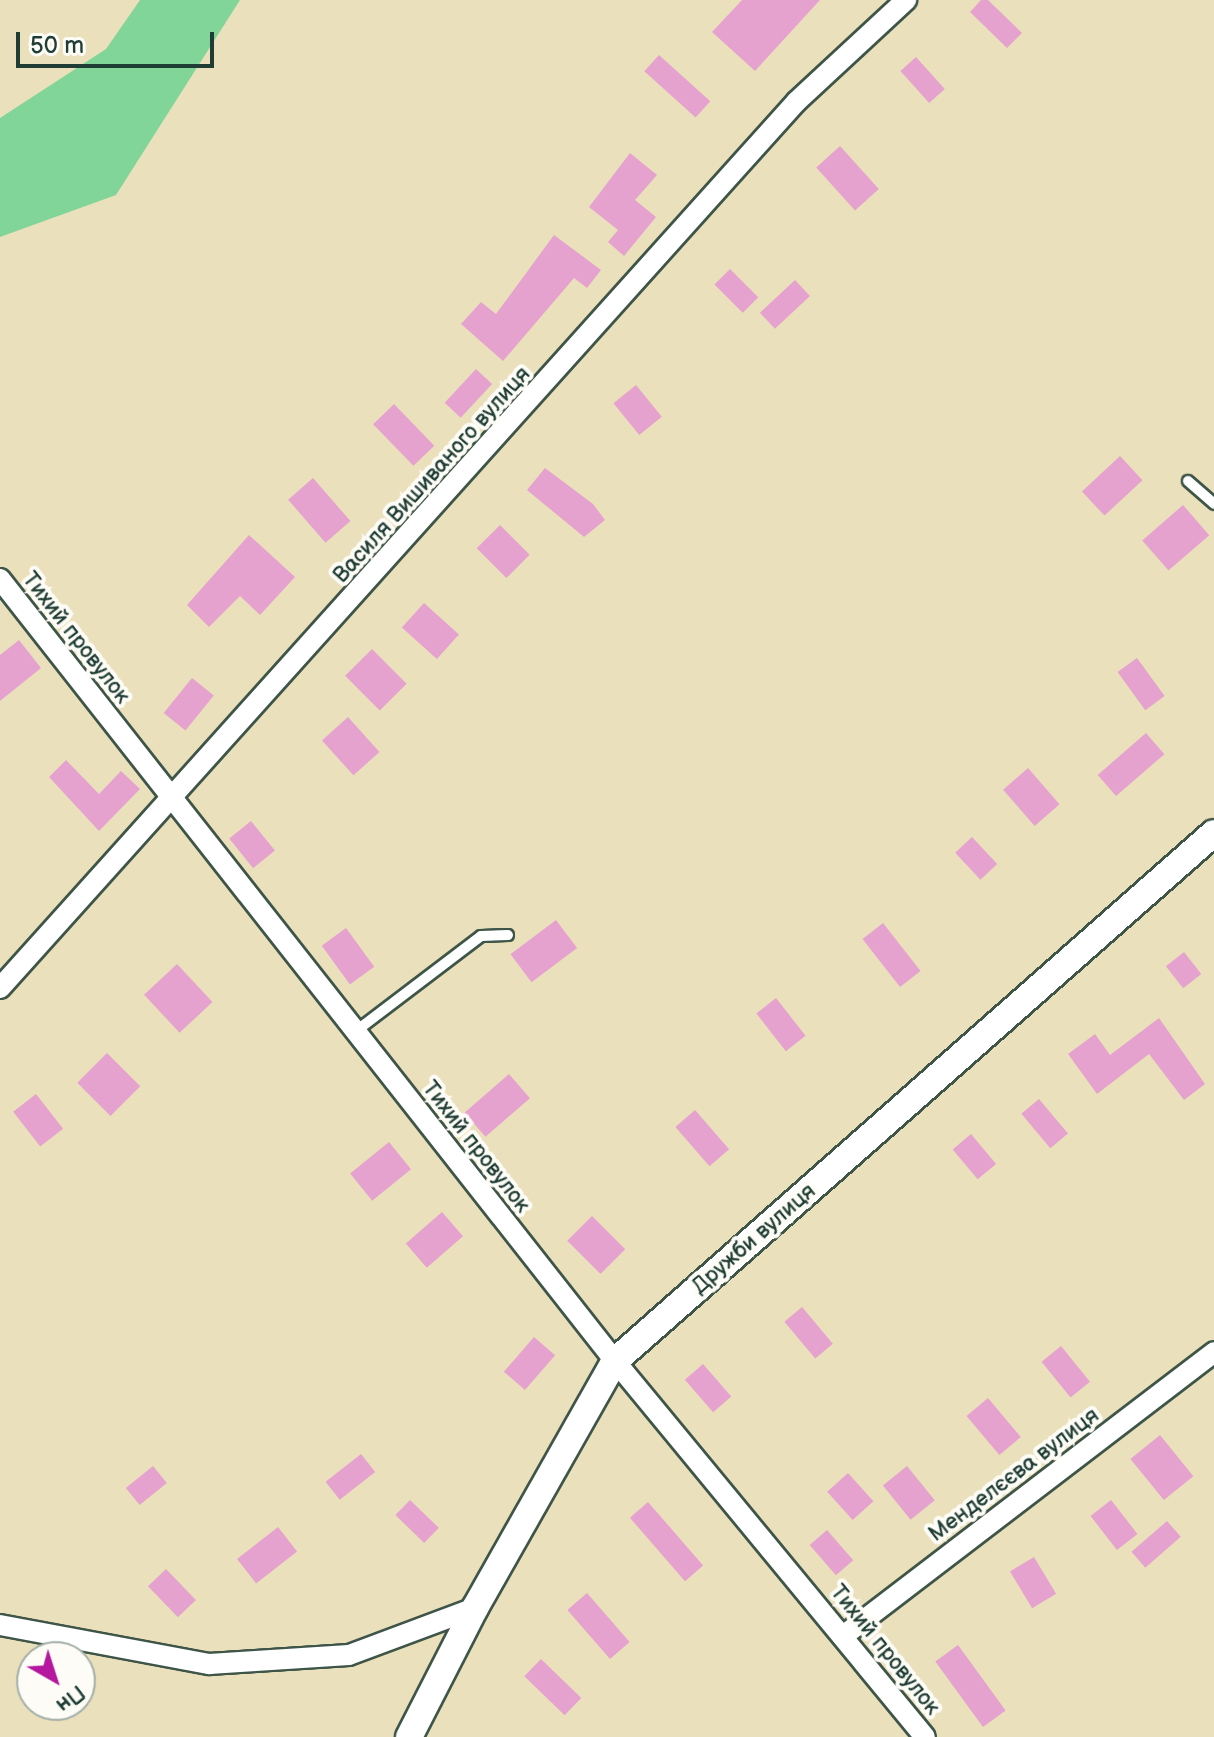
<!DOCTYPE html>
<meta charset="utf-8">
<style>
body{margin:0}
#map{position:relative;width:1214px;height:1737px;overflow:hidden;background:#ebe0bc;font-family:"Balsamiq Sans",sans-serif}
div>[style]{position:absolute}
.green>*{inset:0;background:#82d598}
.building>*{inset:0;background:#e5a2ce;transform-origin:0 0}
.roads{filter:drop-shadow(2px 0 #3e5548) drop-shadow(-2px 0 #3e5548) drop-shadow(0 2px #3e5548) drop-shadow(0 -2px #3e5548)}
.service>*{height:10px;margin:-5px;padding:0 5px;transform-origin:5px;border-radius:5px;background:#fff}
.minor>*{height:20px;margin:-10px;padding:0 10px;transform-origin:10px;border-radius:10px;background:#fff}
.tertiary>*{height:26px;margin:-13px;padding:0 13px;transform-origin:13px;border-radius:13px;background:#fff}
span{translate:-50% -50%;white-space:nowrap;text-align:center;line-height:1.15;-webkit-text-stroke:8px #fdfcf7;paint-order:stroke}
.street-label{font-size:22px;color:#1f3d34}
.north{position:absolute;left:16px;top:1641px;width:80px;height:80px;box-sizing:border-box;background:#fdfcf7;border:2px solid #a4b0a9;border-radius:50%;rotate:141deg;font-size:22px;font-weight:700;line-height:32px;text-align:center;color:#1f3d34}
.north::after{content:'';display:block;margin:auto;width:28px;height:36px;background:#b5179e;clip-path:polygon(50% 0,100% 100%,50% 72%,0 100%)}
.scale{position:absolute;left:16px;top:32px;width:198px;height:36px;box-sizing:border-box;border:4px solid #1f3d34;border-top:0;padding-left:10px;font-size:24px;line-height:28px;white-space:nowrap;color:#1f3d34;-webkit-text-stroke:6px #fdfcf7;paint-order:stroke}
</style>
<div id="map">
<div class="green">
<i style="clip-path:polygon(140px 0,240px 0,116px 195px,0 237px,0 118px,106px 49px)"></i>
</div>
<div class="building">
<i style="clip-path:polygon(742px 0,820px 0,755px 71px,712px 32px)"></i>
<i style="clip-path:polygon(981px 0,988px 0,1022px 33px,1007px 48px,970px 12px)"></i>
<i style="left:659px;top:55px;width:69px;height:22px;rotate:42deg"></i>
<i style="left:916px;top:57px;width:43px;height:21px;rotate:48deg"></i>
<i style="left:840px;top:146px;width:58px;height:32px;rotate:48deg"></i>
<i style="clip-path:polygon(630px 153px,657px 175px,635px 200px,656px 217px,624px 256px,608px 242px,618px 230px,589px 207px)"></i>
<i style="clip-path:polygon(554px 235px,601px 270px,587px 288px,574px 278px,503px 361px,461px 324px,481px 302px,496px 314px)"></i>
<i style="left:730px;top:269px;width:40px;height:22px;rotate:45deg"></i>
<i style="left:795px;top:280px;width:22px;height:48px;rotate:47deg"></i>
<i style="left:476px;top:369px;width:22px;height:46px;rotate:43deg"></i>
<i style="left:636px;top:385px;width:41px;height:29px;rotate:51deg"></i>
<i style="left:394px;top:404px;width:58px;height:29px;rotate:46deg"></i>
<i style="left:1120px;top:456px;width:33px;height:52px;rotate:47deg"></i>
<i style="clip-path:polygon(545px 468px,593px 504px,605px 520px,584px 537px,527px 490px)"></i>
<i style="left:313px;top:478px;width:57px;height:33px;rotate:49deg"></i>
<i style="left:1183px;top:505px;width:40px;height:54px;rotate:49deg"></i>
<i style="left:500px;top:525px;width:42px;height:33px;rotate:45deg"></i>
<i style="clip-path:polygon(249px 535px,295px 577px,260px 615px,240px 596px,209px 627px,187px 605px)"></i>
<i style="left:424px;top:603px;width:47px;height:33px;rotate:42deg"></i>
<i style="clip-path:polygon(19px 640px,41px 668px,0 701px,0 655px)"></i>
<i style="left:372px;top:649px;width:49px;height:38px;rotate:45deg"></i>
<i style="left:1137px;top:658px;width:47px;height:24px;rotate:54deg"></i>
<i style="left:192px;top:678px;width:28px;height:45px;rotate:39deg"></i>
<i style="left:348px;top:717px;width:47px;height:35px;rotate:48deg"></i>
<i style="left:1146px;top:733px;width:28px;height:64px;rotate:49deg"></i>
<i style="clip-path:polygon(66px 760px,99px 794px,121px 771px,140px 789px,99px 831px,49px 777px)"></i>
<i style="left:1028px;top:768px;width:48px;height:33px;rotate:49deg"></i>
<i style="left:251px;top:821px;width:38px;height:28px;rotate:51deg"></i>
<i style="left:972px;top:837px;width:37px;height:23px;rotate:47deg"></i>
<i style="left:556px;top:920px;width:35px;height:57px;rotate:53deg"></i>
<i style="left:883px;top:923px;width:61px;height:26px;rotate:52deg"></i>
<i style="left:346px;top:928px;width:48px;height:30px;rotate:54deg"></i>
<i style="left:1184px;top:952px;width:28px;height:23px;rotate:52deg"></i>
<i style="left:177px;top:964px;width:52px;height:45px;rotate:47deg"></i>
<i style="left:776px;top:998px;width:48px;height:25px;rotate:52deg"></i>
<i style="clip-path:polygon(1159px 1018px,1205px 1084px,1184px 1100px,1149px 1054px,1097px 1094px,1068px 1054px,1095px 1034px,1110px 1055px)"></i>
<i style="left:107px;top:1053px;width:47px;height:42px;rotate:45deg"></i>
<i style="left:509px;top:1074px;width:32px;height:59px;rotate:49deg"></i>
<i style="left:36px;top:1094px;width:44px;height:29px;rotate:52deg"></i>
<i style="left:1039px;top:1099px;width:45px;height:23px;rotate:50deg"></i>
<i style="left:695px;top:1110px;width:52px;height:26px;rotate:49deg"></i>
<i style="left:971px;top:1134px;width:39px;height:24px;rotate:50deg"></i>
<i style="left:389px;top:1142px;width:35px;height:50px;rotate:51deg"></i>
<i style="left:442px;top:1212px;width:32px;height:48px;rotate:49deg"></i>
<i style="left:592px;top:1216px;width:47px;height:35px;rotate:45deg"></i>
<i style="left:802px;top:1307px;width:48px;height:23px;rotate:50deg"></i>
<i style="left:534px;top:1337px;width:28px;height:46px;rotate:41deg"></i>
<i style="left:1061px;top:1346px;width:46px;height:25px;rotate:51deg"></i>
<i style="left:703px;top:1364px;width:43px;height:24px;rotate:49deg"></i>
<i style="left:988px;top:1398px;width:51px;height:28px;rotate:50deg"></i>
<i style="left:1160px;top:1435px;width:53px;height:38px;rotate:51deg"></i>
<i style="left:361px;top:1454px;width:23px;height:45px;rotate:52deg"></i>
<i style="left:153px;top:1466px;width:22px;height:35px;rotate:51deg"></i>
<i style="left:907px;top:1466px;width:44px;height:31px;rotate:51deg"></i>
<i style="left:848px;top:1473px;width:38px;height:28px;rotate:48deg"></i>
<i style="left:410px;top:1500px;width:40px;height:21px;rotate:44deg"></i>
<i style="left:1111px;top:1500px;width:43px;height:26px;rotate:52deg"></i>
<i style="left:648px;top:1502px;width:84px;height:24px;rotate:49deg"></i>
<i style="left:1167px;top:1521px;width:21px;height:47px;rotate:49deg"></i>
<i style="left:278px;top:1527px;width:31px;height:52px;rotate:52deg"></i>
<i style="left:827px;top:1530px;width:40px;height:23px;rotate:49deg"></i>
<i style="left:1034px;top:1557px;width:43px;height:28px;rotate:59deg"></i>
<i style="left:166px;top:1569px;width:43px;height:25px;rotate:46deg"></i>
<i style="left:587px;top:1593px;width:65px;height:26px;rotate:49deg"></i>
<i style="left:958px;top:1645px;width:81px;height:28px;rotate:54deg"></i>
<i style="left:541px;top:1659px;width:56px;height:24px;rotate:44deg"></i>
</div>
<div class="roads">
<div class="service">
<i style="left:1188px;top:481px;width:35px;rotate:41deg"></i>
<i style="left:356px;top:1031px;width:157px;rotate:-37.2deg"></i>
<i style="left:481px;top:936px;width:27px;rotate:-2deg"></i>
</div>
<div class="minor">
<i style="left:0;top:579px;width:995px;rotate:51.82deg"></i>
<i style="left:615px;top:1361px;width:487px;rotate:50.5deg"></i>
<i style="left:0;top:988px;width:1192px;rotate:-48.06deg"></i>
<i style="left:797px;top:101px;width:149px;rotate:-42.8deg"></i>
<i style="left:0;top:1625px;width:213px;rotate:10.6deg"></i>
<i style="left:209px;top:1664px;width:140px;rotate:-3.7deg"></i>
<i style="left:349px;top:1655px;width:134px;rotate:-20.5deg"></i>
<i style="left:843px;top:1636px;width:467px;rotate:-37.4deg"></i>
</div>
<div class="tertiary">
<i style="left:409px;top:1737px;width:145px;rotate:-62.9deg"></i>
<i style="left:475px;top:1608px;width:284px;rotate:-60.5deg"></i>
<i style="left:615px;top:1361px;width:798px;rotate:-41.4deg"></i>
</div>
</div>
<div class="street-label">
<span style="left:432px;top:475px;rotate:-48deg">Василя Вишиваного вулиця</span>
<span style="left:76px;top:638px;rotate:52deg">Тихий провулок</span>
<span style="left:476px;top:1147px;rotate:52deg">Тихий провулок</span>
<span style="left:754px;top:1239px;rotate:-41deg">Дружби вулиця</span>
<span style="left:1014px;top:1475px;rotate:-37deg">Менделєєва вулиця</span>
<span style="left:885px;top:1650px;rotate:51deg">Тихий провулок</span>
</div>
<div class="north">Пн</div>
<div class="scale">50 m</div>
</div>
